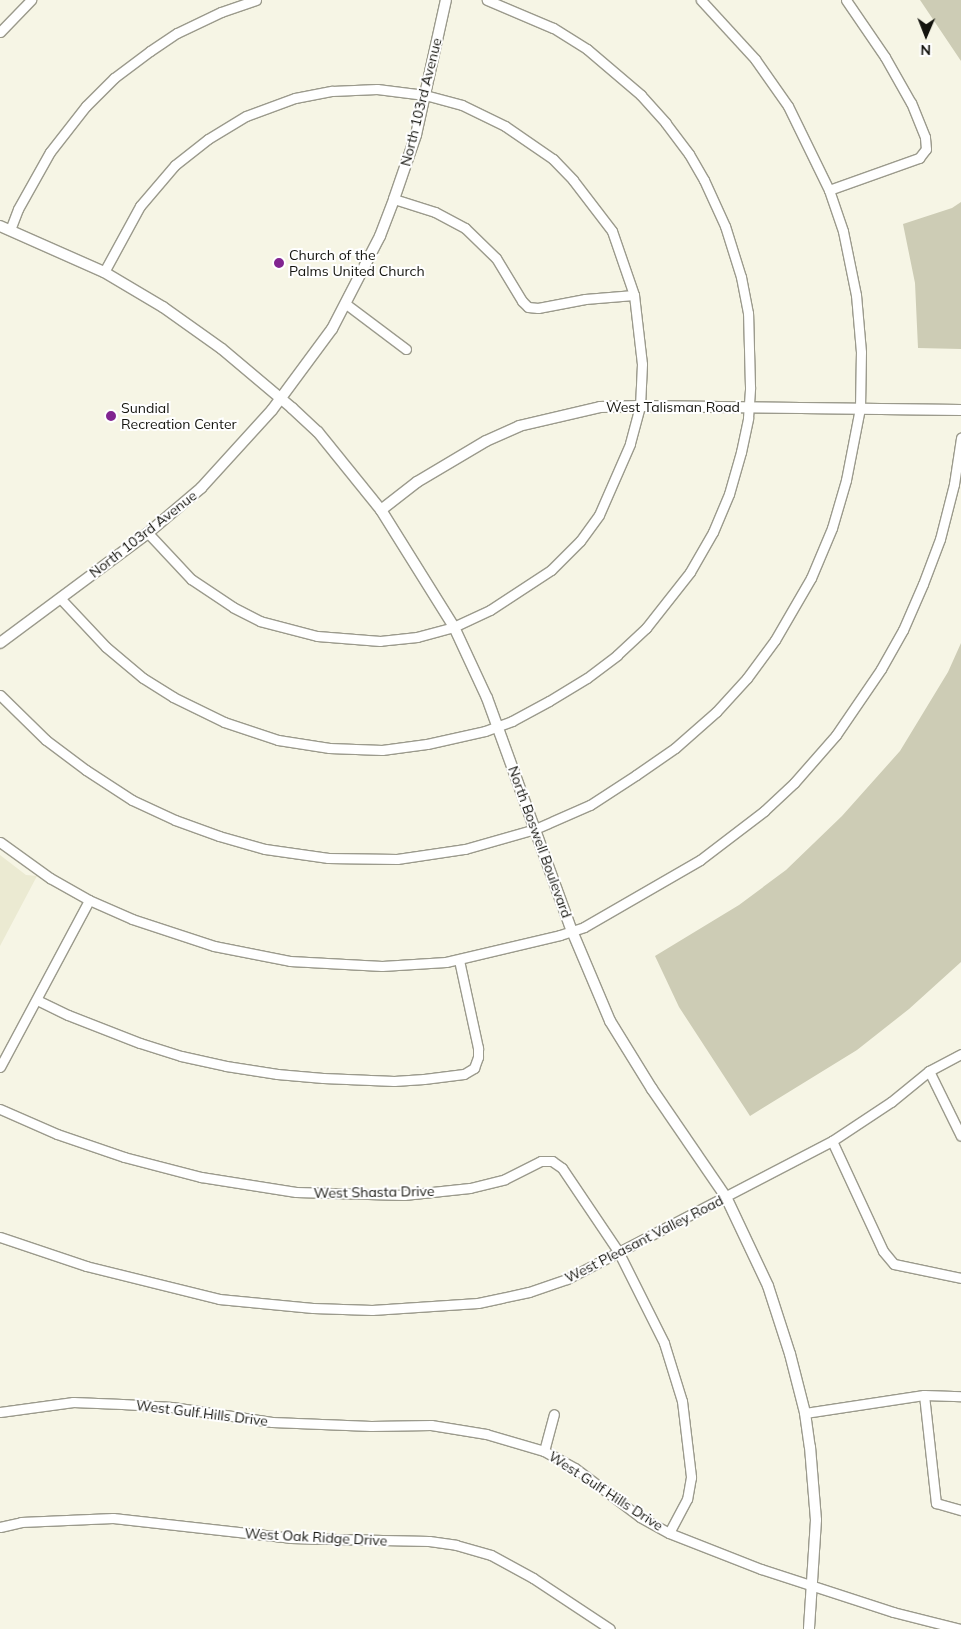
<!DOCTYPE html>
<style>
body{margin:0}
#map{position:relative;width:961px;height:1629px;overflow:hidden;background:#f6f5e5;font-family:Mulish,sans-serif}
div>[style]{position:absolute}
.built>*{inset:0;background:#ebead2}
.green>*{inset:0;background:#cdccb5}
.roads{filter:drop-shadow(1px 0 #9b9a8c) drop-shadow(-1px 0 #9b9a8c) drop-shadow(0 1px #9b9a8c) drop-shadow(0 -1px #9b9a8c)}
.minor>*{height:9px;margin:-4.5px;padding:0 4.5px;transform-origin:4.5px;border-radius:4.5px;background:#fff}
.tertiary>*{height:10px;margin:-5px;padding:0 5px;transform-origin:5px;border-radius:5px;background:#fff}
.dots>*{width:14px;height:14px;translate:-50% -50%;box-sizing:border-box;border:2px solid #fff;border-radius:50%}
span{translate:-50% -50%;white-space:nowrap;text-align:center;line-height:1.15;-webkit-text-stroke:4px #fff;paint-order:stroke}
.street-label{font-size:14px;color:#14140e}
.poi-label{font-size:14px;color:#14140e}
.left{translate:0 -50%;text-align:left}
.north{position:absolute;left:901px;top:10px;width:50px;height:50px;-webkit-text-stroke:4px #fff;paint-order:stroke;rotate:181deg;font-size:14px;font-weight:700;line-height:20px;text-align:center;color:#14140e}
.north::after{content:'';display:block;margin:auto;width:18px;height:22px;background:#14140e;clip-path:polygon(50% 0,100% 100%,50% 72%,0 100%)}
</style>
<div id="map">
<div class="built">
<i style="clip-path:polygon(0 855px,26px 875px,37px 876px,0 946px)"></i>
</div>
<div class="green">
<i style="clip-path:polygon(920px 0,961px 0,961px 62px,961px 61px)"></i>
<i style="clip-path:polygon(961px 202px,961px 349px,918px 348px,915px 283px,903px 224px,952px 208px)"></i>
<i style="clip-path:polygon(961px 643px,961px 962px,909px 1009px,857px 1050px,750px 1116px,679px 1007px,655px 956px,739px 905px,786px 870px,842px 816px,900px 751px,948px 672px)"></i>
</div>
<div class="roads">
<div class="minor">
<i style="left:0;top:32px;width:45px;rotate:-45.9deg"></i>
<i style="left:829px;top:190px;width:96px;rotate:-19.6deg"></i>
<i style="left:919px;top:158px;width:11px;rotate:-52deg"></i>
<i style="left:926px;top:149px;width:12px;rotate:-95deg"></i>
<i style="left:925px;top:137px;width:37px;rotate:-112deg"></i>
<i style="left:911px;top:103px;width:53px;rotate:-119.5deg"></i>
<i style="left:885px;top:57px;width:69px;rotate:-124.4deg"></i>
<i style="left:394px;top:199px;width:43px;rotate:17.6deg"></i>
<i style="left:435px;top:212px;width:34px;rotate:28deg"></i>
<i style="left:465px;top:228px;width:43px;rotate:44.1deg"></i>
<i style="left:496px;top:258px;width:50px;rotate:58.8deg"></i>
<i style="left:522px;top:301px;width:8px;rotate:45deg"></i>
<i style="left:528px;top:307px;width:10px;rotate:6deg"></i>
<i style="left:538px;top:308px;width:48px;rotate:-10.8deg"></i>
<i style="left:585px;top:299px;width:49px;rotate:-4.7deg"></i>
<i style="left:10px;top:230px;width:22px;rotate:-69deg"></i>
<i style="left:18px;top:209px;width:65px;rotate:-60.7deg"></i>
<i style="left:50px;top:152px;width:58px;rotate:-52deg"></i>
<i style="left:86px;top:106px;width:40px;rotate:-45deg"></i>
<i style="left:114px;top:78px;width:45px;rotate:-36.9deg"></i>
<i style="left:150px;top:51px;width:32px;rotate:-34deg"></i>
<i style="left:177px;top:33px;width:49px;rotate:-25.5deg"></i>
<i style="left:221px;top:12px;width:37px;rotate:-19deg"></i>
<i style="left:104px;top:272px;width:75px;rotate:-61.4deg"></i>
<i style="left:140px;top:206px;width:54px;rotate:-49.5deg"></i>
<i style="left:175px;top:165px;width:42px;rotate:-38.2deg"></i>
<i style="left:208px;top:139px;width:44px;rotate:-31.2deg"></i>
<i style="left:246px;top:116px;width:52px;rotate:-20.2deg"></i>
<i style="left:295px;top:98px;width:38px;rotate:-11deg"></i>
<i style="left:332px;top:91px;width:45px;rotate:-2.5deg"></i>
<i style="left:377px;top:89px;width:48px;rotate:7.1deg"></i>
<i style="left:425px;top:95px;width:38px;rotate:15deg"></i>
<i style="left:462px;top:105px;width:48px;rotate:26deg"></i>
<i style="left:505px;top:126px;width:58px;rotate:34.5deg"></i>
<i style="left:553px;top:159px;width:29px;rotate:46deg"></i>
<i style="left:573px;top:180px;width:64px;rotate:52.6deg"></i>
<i style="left:612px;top:231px;width:68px;rotate:71deg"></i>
<i style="left:634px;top:295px;width:69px;rotate:83.4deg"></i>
<i style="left:642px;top:364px;width:42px;rotate:92.7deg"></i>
<i style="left:640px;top:406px;width:39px;rotate:105deg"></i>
<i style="left:630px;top:444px;width:77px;rotate:113.6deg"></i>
<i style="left:599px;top:515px;width:32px;rotate:126deg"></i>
<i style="left:580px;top:541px;width:41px;rotate:135deg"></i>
<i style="left:551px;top:570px;width:73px;rotate:146.7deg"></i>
<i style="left:490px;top:610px;width:40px;rotate:155deg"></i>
<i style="left:454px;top:627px;width:38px;rotate:165deg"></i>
<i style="left:417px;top:637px;width:37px;rotate:174deg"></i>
<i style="left:380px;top:641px;width:63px;rotate:-175.5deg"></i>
<i style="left:317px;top:636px;width:59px;rotate:-165.3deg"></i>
<i style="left:260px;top:621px;width:30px;rotate:-153deg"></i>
<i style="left:233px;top:607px;width:50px;rotate:-146.3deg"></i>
<i style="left:191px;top:579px;width:63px;rotate:-133.1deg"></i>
<i style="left:346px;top:304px;width:75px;rotate:36.9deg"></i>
<i style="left:60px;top:598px;width:67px;rotate:46.8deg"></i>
<i style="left:106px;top:647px;width:48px;rotate:40deg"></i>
<i style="left:143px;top:678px;width:36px;rotate:32deg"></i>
<i style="left:173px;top:697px;width:57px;rotate:26.1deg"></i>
<i style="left:224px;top:722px;width:57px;rotate:18.4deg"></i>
<i style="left:278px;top:740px;width:52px;rotate:8.9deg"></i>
<i style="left:329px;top:748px;width:53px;rotate:2.2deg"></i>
<i style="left:382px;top:750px;width:45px;rotate:-7.6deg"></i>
<i style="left:427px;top:744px;width:59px;rotate:-12.6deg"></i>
<i style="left:485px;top:731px;width:29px;rotate:-20deg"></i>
<i style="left:512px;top:721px;width:42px;rotate:-28.4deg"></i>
<i style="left:549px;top:701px;width:44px;rotate:-31.2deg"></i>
<i style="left:587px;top:678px;width:38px;rotate:-37deg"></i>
<i style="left:617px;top:655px;width:40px;rotate:-43deg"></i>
<i style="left:646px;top:628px;width:71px;rotate:-51.8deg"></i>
<i style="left:690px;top:572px;width:46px;rotate:-60.1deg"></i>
<i style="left:713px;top:532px;width:41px;rotate:-67.2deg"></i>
<i style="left:729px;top:494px;width:44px;rotate:-74.1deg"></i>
<i style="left:741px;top:452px;width:35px;rotate:-78deg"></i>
<i style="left:748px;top:418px;width:31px;rotate:-86deg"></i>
<i style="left:750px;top:387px;width:74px;rotate:-91.5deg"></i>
<i style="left:748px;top:313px;width:37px;rotate:-101deg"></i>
<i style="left:741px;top:277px;width:53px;rotate:-107.4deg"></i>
<i style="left:725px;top:226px;width:51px;rotate:-114.5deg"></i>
<i style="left:704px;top:180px;width:30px;rotate:-120deg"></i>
<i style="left:689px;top:154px;width:39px;rotate:-127deg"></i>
<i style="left:666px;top:123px;width:38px;rotate:-132deg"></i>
<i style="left:641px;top:95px;width:71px;rotate:-139.6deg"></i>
<i style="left:587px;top:49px;width:40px;rotate:-148deg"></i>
<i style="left:553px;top:28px;width:72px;rotate:-157deg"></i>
<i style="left:0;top:695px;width:64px;rotate:44.4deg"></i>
<i style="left:46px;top:740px;width:50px;rotate:36.9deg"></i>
<i style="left:86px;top:770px;width:55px;rotate:33.1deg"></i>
<i style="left:132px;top:800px;width:47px;rotate:24.9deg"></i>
<i style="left:175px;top:820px;width:47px;rotate:20deg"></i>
<i style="left:219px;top:836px;width:48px;rotate:15.8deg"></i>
<i style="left:265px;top:849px;width:64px;rotate:8.1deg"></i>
<i style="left:328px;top:858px;width:69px;rotate:0.8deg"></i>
<i style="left:397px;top:859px;width:69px;rotate:-8.4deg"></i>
<i style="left:465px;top:849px;width:73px;rotate:-15.9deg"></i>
<i style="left:535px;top:829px;width:60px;rotate:-23.6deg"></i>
<i style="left:590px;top:805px;width:55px;rotate:-33.1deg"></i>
<i style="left:636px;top:775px;width:47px;rotate:-34.7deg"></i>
<i style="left:675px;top:748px;width:55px;rotate:-41.3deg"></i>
<i style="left:716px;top:712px;width:46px;rotate:-47.6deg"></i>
<i style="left:747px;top:678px;width:47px;rotate:-53.6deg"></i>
<i style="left:775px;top:640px;width:72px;rotate:-59.9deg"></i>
<i style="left:811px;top:578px;width:54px;rotate:-67.2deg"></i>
<i style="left:832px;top:528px;width:50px;rotate:-73.7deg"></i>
<i style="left:846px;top:480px;width:73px;rotate:-79deg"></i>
<i style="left:860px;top:408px;width:56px;rotate:-89deg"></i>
<i style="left:861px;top:352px;width:57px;rotate:-95deg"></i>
<i style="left:856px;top:295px;width:65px;rotate:-101.5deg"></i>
<i style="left:843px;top:231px;width:43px;rotate:-108.9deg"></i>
<i style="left:829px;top:190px;width:93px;rotate:-116deg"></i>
<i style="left:788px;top:106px;width:57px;rotate:-125.1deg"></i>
<i style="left:755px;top:59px;width:80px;rotate:-132.5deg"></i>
<i style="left:0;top:842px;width:62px;rotate:35.8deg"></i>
<i style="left:50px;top:878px;width:45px;rotate:29.4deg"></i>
<i style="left:89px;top:900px;width:47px;rotate:23.8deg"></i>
<i style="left:132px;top:919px;width:86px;rotate:18.2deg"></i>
<i style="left:214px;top:946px;width:77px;rotate:11.2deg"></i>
<i style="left:290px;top:961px;width:92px;rotate:3.1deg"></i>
<i style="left:382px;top:966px;width:64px;rotate:-3.6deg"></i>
<i style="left:446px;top:962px;width:117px;rotate:-13.3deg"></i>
<i style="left:560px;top:935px;width:25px;rotate:-18deg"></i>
<i style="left:584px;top:927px;width:134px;rotate:-30deg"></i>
<i style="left:700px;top:860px;width:81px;rotate:-37.4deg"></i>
<i style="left:764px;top:811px;width:41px;rotate:-43deg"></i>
<i style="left:794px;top:783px;width:64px;rotate:-48.8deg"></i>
<i style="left:836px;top:735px;width:80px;rotate:-55.7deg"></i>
<i style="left:881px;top:669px;width:45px;rotate:-60.6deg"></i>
<i style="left:903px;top:630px;width:50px;rotate:-66.5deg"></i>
<i style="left:923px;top:584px;width:48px;rotate:-69.3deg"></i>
<i style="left:940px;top:539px;width:57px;rotate:-75.7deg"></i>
<i style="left:954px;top:484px;width:47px;rotate:-81.3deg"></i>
<i style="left:37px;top:1000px;width:34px;rotate:26deg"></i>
<i style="left:68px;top:1015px;width:77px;rotate:21.3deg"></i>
<i style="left:140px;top:1043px;width:43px;rotate:17.6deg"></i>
<i style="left:181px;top:1056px;width:46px;rotate:12.5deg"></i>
<i style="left:226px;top:1066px;width:52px;rotate:8.9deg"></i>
<i style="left:277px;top:1074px;width:46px;rotate:5deg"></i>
<i style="left:323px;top:1078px;width:71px;rotate:2.4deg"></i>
<i style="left:394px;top:1081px;width:30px;rotate:-4deg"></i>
<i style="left:424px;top:1079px;width:40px;rotate:-7.1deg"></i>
<i style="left:464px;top:1074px;width:12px;rotate:-31deg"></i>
<i style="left:474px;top:1068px;width:12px;rotate:-70deg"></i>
<i style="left:478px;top:1057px;width:9px;rotate:-90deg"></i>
<i style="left:478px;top:1048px;width:90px;rotate:-102.2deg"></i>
<i style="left:0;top:1067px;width:189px;rotate:-61.9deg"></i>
<i style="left:929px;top:1071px;width:72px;rotate:63.8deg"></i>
<i style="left:0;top:1109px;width:62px;rotate:23.7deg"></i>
<i style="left:57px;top:1134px;width:71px;rotate:18.9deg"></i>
<i style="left:124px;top:1157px;width:80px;rotate:14.6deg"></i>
<i style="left:201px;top:1177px;width:96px;rotate:9deg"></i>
<i style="left:296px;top:1192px;width:108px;rotate:1.6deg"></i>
<i style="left:404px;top:1195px;width:66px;rotate:-6.1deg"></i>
<i style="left:470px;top:1188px;width:36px;rotate:-14deg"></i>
<i style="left:505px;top:1179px;width:40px;rotate:-26.6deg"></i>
<i style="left:541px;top:1161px;width:11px"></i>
<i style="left:552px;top:1161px;width:12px;rotate:35deg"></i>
<i style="left:562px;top:1168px;width:100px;rotate:56deg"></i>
<i style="left:618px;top:1251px;width:103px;rotate:63.4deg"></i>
<i style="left:664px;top:1343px;width:61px;rotate:72.8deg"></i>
<i style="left:682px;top:1401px;width:77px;rotate:83.2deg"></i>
<i style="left:691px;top:1477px;width:22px;rotate:100deg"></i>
<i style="left:687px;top:1499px;width:38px;rotate:118deg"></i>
<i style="left:832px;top:1141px;width:121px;rotate:65.1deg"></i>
<i style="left:883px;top:1251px;width:17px;rotate:50deg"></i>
<i style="left:894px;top:1264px;width:68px;rotate:11.8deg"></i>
<i style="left:0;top:1237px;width:91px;rotate:18.6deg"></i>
<i style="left:86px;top:1266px;width:137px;rotate:13.9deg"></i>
<i style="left:219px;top:1299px;width:94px;rotate:5.5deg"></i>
<i style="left:313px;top:1308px;width:59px;rotate:1.9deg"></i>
<i style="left:372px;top:1310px;width:106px;rotate:-3.8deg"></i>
<i style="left:478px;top:1303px;width:52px;rotate:-12.2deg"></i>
<i style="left:529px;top:1292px;width:40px;rotate:-18.9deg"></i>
<i style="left:567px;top:1279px;width:299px;rotate:-27.5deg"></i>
<i style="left:832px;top:1141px;width:71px;rotate:-33.5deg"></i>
<i style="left:891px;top:1102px;width:49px;rotate:-39.2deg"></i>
<i style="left:929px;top:1071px;width:36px;rotate:-28deg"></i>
<i style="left:924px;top:1395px;width:109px;rotate:83.7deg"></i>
<i style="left:936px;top:1503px;width:26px;rotate:16deg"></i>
<i style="left:0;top:1412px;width:74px;rotate:-7.8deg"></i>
<i style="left:73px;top:1402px;width:49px;rotate:2.3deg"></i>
<i style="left:122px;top:1404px;width:50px;rotate:3.4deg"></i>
<i style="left:172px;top:1407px;width:101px;rotate:8.5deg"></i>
<i style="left:272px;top:1422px;width:99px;rotate:2.3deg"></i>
<i style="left:371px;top:1426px;width:60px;rotate:-1deg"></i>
<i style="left:431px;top:1425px;width:56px;rotate:9.3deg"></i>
<i style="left:486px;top:1434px;width:60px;rotate:16.3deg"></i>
<i style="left:544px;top:1451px;width:35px;rotate:29deg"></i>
<i style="left:575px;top:1468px;width:81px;rotate:37deg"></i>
<i style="left:640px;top:1517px;width:33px;rotate:29deg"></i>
<i style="left:669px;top:1533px;width:99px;rotate:21.4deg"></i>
<i style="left:761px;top:1569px;width:139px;rotate:18deg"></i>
<i style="left:893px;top:1612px;width:69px;rotate:14.2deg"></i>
<i style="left:805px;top:1413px;width:120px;rotate:-8.6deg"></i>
<i style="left:924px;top:1395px;width:37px;rotate:2deg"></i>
<i style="left:544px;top:1451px;width:38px;rotate:-75deg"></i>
<i style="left:0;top:1527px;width:22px;rotate:-13deg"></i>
<i style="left:21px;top:1522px;width:92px;rotate:-2.5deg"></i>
<i style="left:113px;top:1518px;width:178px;rotate:6.4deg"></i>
<i style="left:290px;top:1538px;width:139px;rotate:1.2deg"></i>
<i style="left:429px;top:1541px;width:27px;rotate:8deg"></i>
<i style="left:456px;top:1545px;width:36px;rotate:16deg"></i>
<i style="left:491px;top:1555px;width:48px;rotate:28.7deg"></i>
<i style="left:533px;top:1578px;width:92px;rotate:33.5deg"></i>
</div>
<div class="tertiary">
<i style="left:0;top:226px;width:114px;rotate:23.9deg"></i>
<i style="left:104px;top:272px;width:69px;rotate:30.7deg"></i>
<i style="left:163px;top:307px;width:72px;rotate:35.4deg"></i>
<i style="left:222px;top:349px;width:92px;rotate:40.1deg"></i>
<i style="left:292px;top:408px;width:35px;rotate:43deg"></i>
<i style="left:318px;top:432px;width:100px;rotate:51.1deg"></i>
<i style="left:381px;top:510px;width:138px;rotate:58deg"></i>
<i style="left:454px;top:627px;width:78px;rotate:65.1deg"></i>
<i style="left:487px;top:698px;width:248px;rotate:70deg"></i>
<i style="left:572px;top:931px;width:98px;rotate:67.1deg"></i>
<i style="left:610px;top:1021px;width:80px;rotate:58.3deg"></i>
<i style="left:652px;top:1089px;width:131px;rotate:55.6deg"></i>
<i style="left:726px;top:1197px;width:98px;rotate:64.7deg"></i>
<i style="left:768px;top:1286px;width:71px;rotate:72.1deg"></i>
<i style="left:790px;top:1354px;width:61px;rotate:75.7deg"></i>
<i style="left:805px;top:1413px;width:34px;rotate:82deg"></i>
<i style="left:810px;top:1447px;width:73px;rotate:85.3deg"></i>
<i style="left:816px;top:1520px;width:109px;rotate:93.7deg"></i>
<i style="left:381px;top:510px;width:46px;rotate:-37.9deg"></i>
<i style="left:417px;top:482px;width:80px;rotate:-30.7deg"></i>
<i style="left:486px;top:441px;width:36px;rotate:-24deg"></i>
<i style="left:519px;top:426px;width:83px;rotate:-13.2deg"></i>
<i style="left:600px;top:407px;width:40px;rotate:-1.4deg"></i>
<i style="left:640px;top:406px;width:321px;rotate:0.7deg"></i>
<i style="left:0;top:643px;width:184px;rotate:-36.6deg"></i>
<i style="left:148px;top:533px;width:70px;rotate:-40.3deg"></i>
<i style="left:201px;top:488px;width:105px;rotate:-47.7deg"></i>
<i style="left:272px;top:410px;width:101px;rotate:-53.5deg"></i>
<i style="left:332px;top:329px;width:105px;rotate:-62.7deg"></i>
<i style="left:380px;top:236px;width:40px;rotate:-69deg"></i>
<i style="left:394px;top:199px;width:68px;rotate:-71deg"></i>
<i style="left:416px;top:135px;width:138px;rotate:-77.5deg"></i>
</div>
</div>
<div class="dots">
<i style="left:279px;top:263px;background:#812490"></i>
<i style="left:111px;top:416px;background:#812490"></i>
</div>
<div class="street-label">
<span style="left:421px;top:102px;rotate:-76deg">North 103rd Avenue</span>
<span style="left:673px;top:407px">West Talisman Road</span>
<span style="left:143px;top:534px;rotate:-38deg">North 103rd Avenue</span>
<span style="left:540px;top:842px;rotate:70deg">North Boswell Boulevard</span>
<span style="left:374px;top:1192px;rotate:-1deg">West Shasta Drive</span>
<span style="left:644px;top:1239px;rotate:-27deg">West Pleasant Valley Road</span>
<span style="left:202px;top:1413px;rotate:7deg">West Gulf Hills Drive</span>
<span style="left:606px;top:1491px;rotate:33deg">West Gulf Hills Drive</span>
<span style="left:316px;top:1537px;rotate:3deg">West Oak Ridge Drive</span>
</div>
<div class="poi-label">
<span class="left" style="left:289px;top:263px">Church of the<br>Palms United Church</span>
<span class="left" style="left:121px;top:416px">Sundial<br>Recreation Center</span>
</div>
<div class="north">N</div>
</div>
